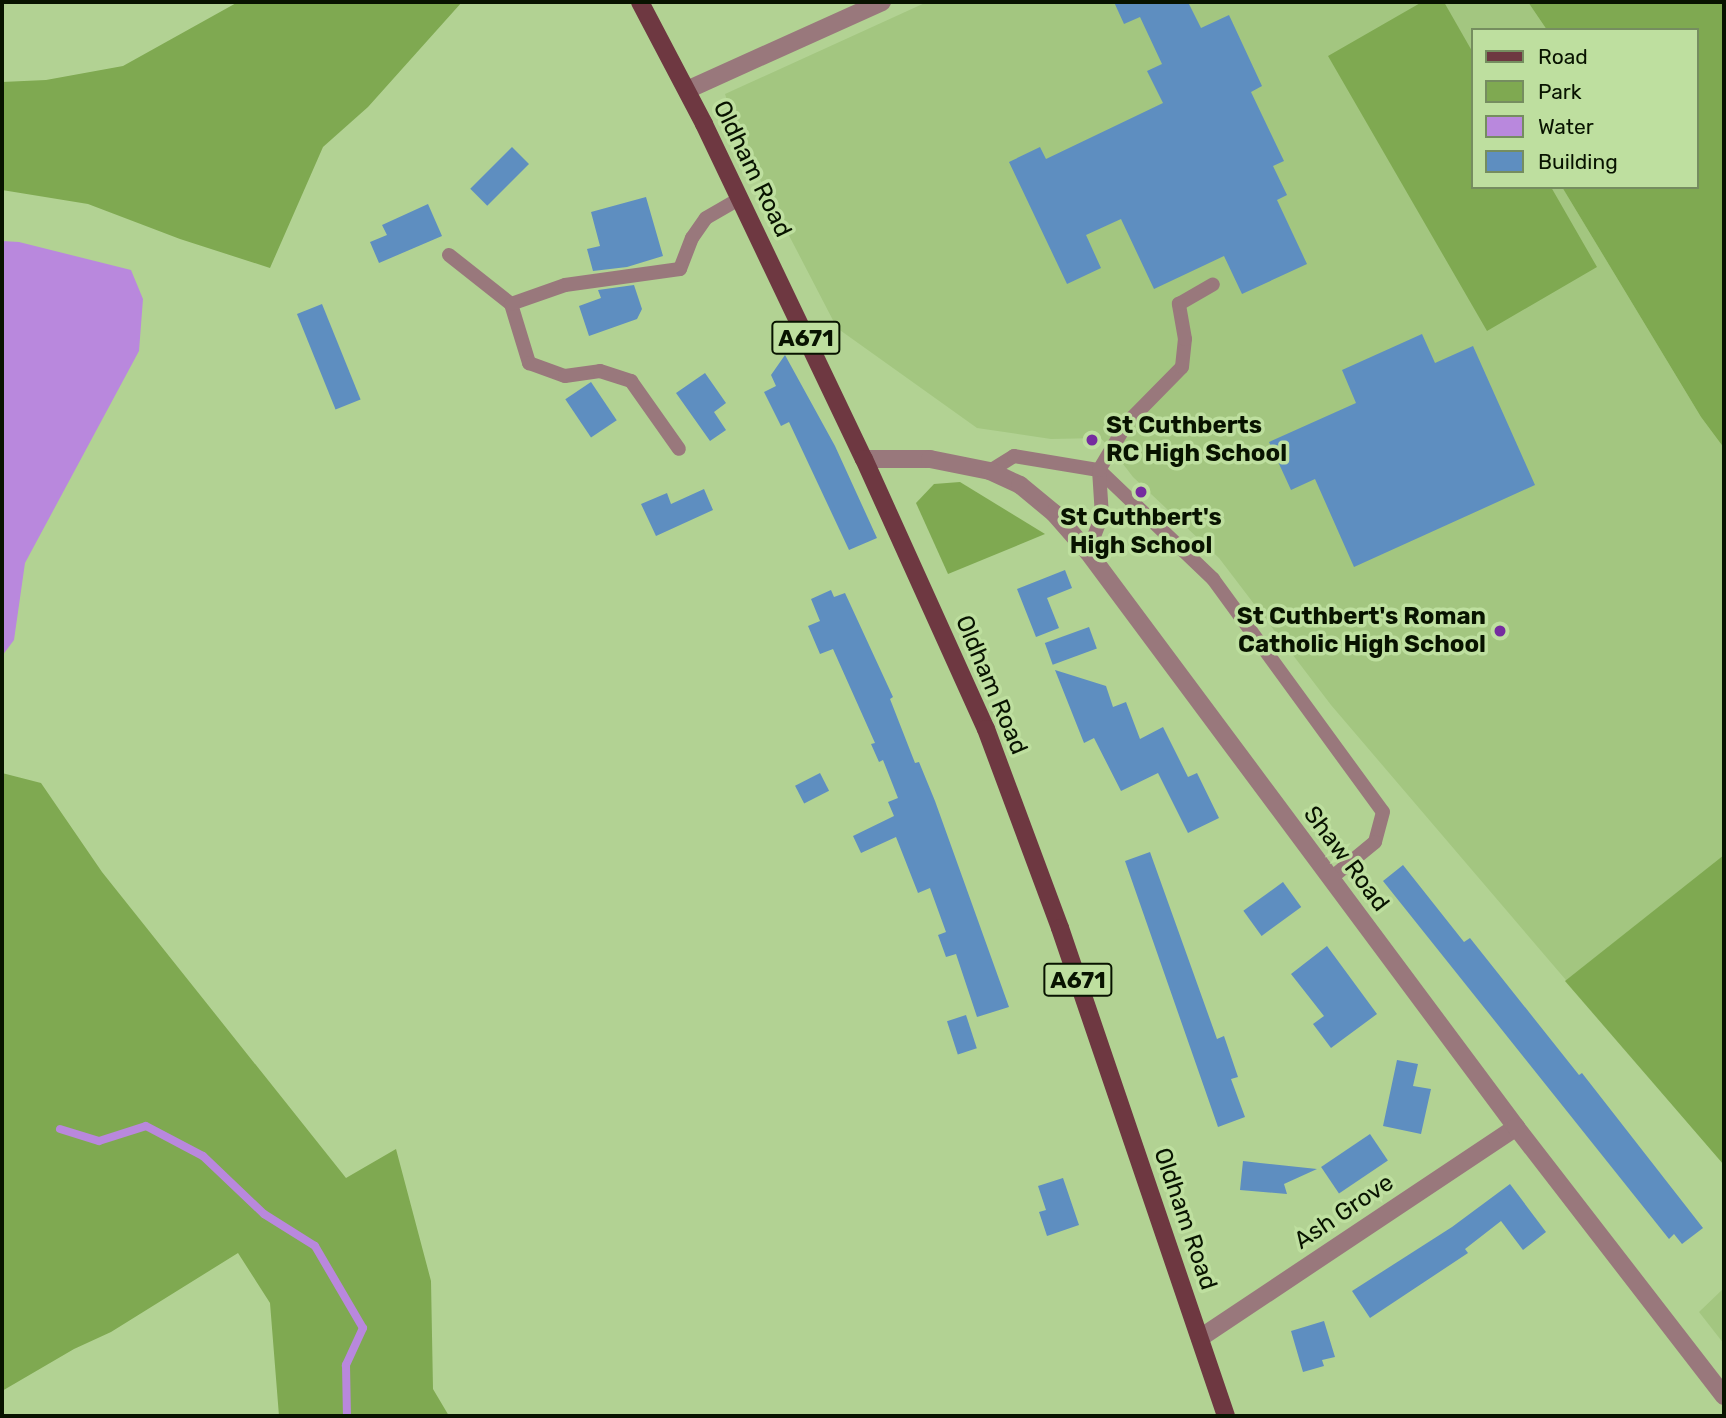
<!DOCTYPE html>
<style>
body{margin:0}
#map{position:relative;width:1726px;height:1418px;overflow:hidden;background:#b2d293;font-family:Rubik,sans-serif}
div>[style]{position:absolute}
.built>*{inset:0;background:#a3c680}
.green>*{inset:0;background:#7fa951}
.water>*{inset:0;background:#b988dd}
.stream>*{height:8px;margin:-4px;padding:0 4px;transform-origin:4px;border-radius:4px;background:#b988dd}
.building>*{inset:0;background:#5e8ec0;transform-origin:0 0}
.service>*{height:14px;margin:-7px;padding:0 7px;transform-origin:7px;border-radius:7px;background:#99787c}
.minor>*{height:18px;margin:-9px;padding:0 9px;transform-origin:9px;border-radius:9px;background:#99787c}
.tertiary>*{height:18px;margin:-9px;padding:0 9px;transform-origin:9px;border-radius:9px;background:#99787c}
.primary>*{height:18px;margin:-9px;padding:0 9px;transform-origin:9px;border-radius:9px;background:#6e3841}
.dots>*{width:19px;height:19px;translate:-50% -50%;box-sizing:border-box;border:4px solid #bedf9f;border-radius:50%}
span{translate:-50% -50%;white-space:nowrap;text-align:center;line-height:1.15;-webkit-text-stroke:7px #bedf9f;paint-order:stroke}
.shield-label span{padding:2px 5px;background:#bedf9f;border:2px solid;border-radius:5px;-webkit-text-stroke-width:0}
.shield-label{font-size:23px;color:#081300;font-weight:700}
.street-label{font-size:24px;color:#081300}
.poi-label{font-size:24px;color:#081300;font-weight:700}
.left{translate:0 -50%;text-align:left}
.right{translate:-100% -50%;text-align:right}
.frame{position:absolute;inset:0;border:4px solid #081300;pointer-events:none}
.legend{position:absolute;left:1471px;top:28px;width:228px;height:161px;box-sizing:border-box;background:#bedf9f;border:2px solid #758d5f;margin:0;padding:9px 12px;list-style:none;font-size:21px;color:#081300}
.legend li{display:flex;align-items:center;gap:14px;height:35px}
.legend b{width:35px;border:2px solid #758d5f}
</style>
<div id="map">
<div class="built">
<i style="clip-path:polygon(927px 2px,1528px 2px,1547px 30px,1472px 30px,1472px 187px,1562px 187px,1701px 417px,1724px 448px,1724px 1165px,1331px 705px,1219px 558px,1133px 477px,1110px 447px,1100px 438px,1051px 439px,977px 428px,837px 328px,740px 141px,725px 94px)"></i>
<i style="clip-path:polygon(1724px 1288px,1724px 1344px,1699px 1312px)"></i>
</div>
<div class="green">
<i style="clip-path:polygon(238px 2px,462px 2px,368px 107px,323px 147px,270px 268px,180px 239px,88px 204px,2px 190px,2px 82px,46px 80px,123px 66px)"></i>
<i style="clip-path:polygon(1422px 2px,1444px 2px,1472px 51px,1472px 187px,1551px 187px,1597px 267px,1487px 331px,1328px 56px)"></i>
<i style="clip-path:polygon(1528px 2px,1724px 2px,1724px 448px,1701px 417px,1562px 187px,1696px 187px,1696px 30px,1547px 30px)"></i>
<i style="clip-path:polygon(960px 482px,1045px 534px,948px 574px,916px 503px,934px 484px)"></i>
<i style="clip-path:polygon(2px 773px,41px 783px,102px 872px,346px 1178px,396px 1149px,431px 1281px,433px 1389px,449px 1416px,279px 1416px,270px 1303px,238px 1253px,111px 1332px,74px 1349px,2px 1391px)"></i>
<i style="clip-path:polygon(1724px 855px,1724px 1165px,1565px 981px)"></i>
</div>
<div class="water">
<i style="clip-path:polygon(2px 241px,19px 242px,131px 270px,143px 299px,139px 351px,25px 563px,14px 640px,2px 656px)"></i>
</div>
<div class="stream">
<i style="left:60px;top:1129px;width:41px;rotate:17.1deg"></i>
<i style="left:99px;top:1141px;width:49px;rotate:-17.7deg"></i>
<i style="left:146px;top:1126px;width:64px;rotate:27.8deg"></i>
<i style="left:203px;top:1156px;width:84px;rotate:43.6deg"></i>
<i style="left:264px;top:1214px;width:60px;rotate:32.1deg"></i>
<i style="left:315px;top:1246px;width:95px;rotate:59.7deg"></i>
<i style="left:363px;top:1328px;width:41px;rotate:114.7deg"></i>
<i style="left:346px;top:1365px;width:51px;rotate:88.9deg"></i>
</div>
<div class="building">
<i style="clip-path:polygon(1114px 2px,1188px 2px,1201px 28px,1229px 15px,1262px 86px,1251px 92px,1284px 161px,1273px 166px,1287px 195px,1277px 200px,1307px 264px,1242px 294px,1224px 256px,1154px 289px,1121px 219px,1086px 235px,1101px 268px,1067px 284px,1009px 162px,1040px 147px,1046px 159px,1163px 103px,1147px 71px,1162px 64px,1140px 17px,1124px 24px)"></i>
<i style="left:512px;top:147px;width:24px;height:59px;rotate:45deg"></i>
<i style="clip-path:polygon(646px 197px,663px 256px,627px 267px,593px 271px,587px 249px,600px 246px,591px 212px)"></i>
<i style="clip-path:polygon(428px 204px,442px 236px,379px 263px,370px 242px,387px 235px,382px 225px)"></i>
<i style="clip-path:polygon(634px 285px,642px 309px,637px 319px,589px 336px,579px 306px,601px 298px,598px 290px)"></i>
<i style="left:322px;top:304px;width:103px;height:27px;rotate:68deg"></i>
<i style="clip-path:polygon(1422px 334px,1435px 363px,1473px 346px,1535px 485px,1354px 567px,1315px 479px,1291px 490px,1269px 442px,1356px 403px,1342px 370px)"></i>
<i style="clip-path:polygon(785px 355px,835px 446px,877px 538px,849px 550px,789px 422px,781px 426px,764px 392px,776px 386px,771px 375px)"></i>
<i style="clip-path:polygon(705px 373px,726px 403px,714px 412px,726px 430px,710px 441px,676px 393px)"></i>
<i style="left:591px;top:382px;width:46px;height:31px;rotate:56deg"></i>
<i style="clip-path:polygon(704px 489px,713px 510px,656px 536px,641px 504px,667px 493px,671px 504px)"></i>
<i style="clip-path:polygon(1065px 570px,1072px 588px,1047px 598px,1059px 628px,1036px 637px,1017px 589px)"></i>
<i style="clip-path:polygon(831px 590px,834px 597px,845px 593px,893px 697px,890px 699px,915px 763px,919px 762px,935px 801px,1009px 1007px,977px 1017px,956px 954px,946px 957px,938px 935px,946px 932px,930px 888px,918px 893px,896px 837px,861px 853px,853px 836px,894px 816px,888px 802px,898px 798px,883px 760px,879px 762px,871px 744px,875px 743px,833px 649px,820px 654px,808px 626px,820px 621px,811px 599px)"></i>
<i style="left:1089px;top:627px;width:23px;height:47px;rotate:70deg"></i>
<i style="clip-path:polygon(1055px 670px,1106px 686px,1113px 707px,1126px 702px,1140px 739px,1163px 727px,1188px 777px,1197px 773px,1219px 818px,1188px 833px,1158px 773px,1121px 791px,1094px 738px,1084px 743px)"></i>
<i style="left:820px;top:773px;width:20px;height:28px;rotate:63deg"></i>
<i style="clip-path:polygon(1150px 852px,1217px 1039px,1224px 1036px,1238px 1077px,1231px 1079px,1245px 1117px,1218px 1127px,1125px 861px)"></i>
<i style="clip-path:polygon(1403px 865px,1464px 942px,1470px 938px,1579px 1075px,1582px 1073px,1703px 1228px,1682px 1244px,1674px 1234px,1669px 1239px,1383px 881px)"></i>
<i style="left:1283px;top:882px;width:31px;height:49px;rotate:54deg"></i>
<i style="clip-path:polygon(1327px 946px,1377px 1014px,1331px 1048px,1313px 1024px,1324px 1016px,1291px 974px)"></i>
<i style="left:966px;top:1015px;width:35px;height:20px;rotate:72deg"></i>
<i style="clip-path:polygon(1397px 1060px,1418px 1064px,1413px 1086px,1431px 1089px,1421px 1134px,1383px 1126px)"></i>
<i style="left:1370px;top:1134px;width:32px;height:59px;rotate:56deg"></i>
<i style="clip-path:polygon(1243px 1161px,1260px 1163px,1317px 1169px,1284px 1184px,1287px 1194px,1240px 1190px)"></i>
<i style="clip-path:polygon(1063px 1178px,1079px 1225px,1047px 1236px,1039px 1212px,1046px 1210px,1038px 1186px)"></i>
<i style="clip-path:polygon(1510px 1184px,1546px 1232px,1523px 1250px,1501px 1221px,1465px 1249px,1468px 1253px,1370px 1318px,1352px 1291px,1452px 1227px)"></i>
<i style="clip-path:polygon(1324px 1321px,1335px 1357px,1322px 1360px,1324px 1366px,1303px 1372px,1291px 1331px)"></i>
</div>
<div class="service">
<i style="left:449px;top:255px;width:79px;rotate:38.3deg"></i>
<i style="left:511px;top:304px;width:62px;rotate:73deg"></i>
<i style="left:529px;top:363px;width:38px;rotate:20deg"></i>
<i style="left:565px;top:376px;width:35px;rotate:-8deg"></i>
<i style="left:600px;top:371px;width:33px;rotate:18deg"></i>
<i style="left:631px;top:381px;width:83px;rotate:54.8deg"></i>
<i style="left:511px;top:304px;width:57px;rotate:-19.4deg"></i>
<i style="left:565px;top:285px;width:116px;rotate:-7.9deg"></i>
<i style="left:680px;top:269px;width:33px;rotate:-69deg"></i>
<i style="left:692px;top:238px;width:24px;rotate:-55deg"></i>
<i style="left:706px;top:218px;width:38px;rotate:-30deg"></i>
<i style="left:990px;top:471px;width:28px;rotate:-32deg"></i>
<i style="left:1014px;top:456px;width:86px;rotate:9.4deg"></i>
<i style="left:1099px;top:470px;width:158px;rotate:43.7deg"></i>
<i style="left:1213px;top:579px;width:288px;rotate:53.9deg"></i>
<i style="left:1383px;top:812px;width:31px;rotate:105deg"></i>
<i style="left:1375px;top:842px;width:58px;rotate:140.6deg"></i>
<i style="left:1088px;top:552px;width:39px;rotate:-69deg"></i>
<i style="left:1102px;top:516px;width:46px;rotate:-93.7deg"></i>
<i style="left:1099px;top:470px;width:55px;rotate:-59.2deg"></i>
<i style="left:1127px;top:423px;width:78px;rotate:-45.5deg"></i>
<i style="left:1182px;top:367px;width:28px;rotate:-84deg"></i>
<i style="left:1185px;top:339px;width:36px;rotate:-100deg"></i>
<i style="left:1179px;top:304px;width:39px;rotate:-30deg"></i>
</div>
<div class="minor">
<i style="left:687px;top:90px;width:214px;rotate:-24.3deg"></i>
<i style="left:1200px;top:1338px;width:380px;rotate:-33.7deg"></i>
</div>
<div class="tertiary">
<i style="left:864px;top:459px;width:66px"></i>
<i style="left:930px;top:459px;width:61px;rotate:11.3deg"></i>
<i style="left:990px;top:471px;width:33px;rotate:25deg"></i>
<i style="left:1020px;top:485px;width:44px;rotate:39.5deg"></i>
<i style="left:1054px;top:513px;width:52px;rotate:48.9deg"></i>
<i style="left:1088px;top:552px;width:717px;rotate:53.34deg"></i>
<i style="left:1516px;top:1127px;width:340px;rotate:52.3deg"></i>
</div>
<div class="primary">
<i style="left:640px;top:2px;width:138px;rotate:62.3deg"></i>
<i style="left:704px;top:124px;width:371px;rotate:64.5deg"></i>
<i style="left:864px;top:459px;width:296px;rotate:65.7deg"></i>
<i style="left:986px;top:729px;width:212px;rotate:69.6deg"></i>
<i style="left:1060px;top:928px;width:515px;rotate:71.21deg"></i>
</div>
<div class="dots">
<i style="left:1092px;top:440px;background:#752c9f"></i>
<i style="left:1141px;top:492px;background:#752c9f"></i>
<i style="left:1500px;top:631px;background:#752c9f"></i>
</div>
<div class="shield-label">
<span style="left:806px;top:338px">A671</span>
<span style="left:1078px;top:980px">A671</span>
</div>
<div class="street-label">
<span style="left:752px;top:169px;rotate:64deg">Oldham Road</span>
<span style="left:991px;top:685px;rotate:67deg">Oldham Road</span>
<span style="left:1346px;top:859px;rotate:53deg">Shaw Road</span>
<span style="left:1344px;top:1212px;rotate:-34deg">Ash Grove</span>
<span style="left:1185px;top:1219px;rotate:71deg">Oldham Road</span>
</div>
<div class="poi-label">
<span class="left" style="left:1106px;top:440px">St Cuthberts<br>RC High School</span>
<span style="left:1141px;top:532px">St Cuthbert's<br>High School</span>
<span class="right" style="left:1486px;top:631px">St Cuthbert's Roman<br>Catholic High School</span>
</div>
<div class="frame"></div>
<ul class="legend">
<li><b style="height:9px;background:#6e3841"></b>Road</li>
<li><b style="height:19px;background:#7fa951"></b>Park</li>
<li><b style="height:19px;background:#b988dd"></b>Water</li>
<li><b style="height:19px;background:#5e8ec0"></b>Building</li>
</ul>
</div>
